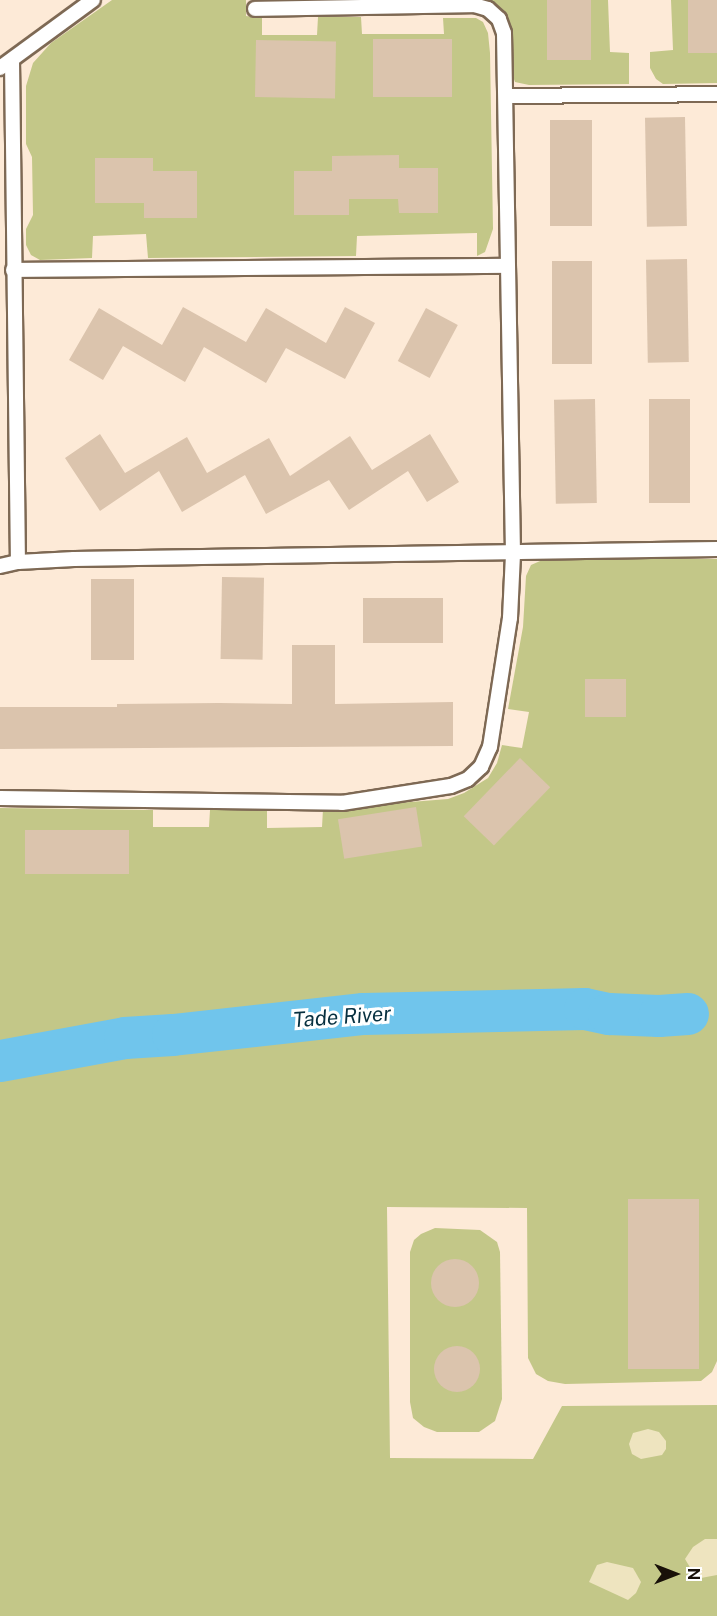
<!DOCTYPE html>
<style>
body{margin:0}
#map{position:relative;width:717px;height:1616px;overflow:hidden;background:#fdead7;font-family:"Public Sans",sans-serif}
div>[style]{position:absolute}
.green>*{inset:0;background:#c3c788}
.sand>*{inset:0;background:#eee4bf}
.river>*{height:42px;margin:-21px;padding:0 21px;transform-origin:21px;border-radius:21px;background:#70c5ec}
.building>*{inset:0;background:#dbc4ad;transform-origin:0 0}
.round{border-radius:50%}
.roads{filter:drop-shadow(2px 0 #7e6954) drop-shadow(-2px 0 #7e6954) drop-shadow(0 2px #7e6954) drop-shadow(0 -2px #7e6954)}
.service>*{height:14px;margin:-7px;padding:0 7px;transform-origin:7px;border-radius:7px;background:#fff}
span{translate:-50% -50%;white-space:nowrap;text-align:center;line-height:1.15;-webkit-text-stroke:6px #fff;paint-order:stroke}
.water-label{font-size:21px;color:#073040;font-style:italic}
.north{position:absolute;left:645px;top:1544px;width:60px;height:60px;-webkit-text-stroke:4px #fff;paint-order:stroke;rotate:90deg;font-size:16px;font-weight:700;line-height:24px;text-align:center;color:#181008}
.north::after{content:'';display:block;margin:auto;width:21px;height:27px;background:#181008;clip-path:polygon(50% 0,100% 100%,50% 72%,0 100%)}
</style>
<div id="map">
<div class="green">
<i style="clip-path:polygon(112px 0,256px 0,246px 0,246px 16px,262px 18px,262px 35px,317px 35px,318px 17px,361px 17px,362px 34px,444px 34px,443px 18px,476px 18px,483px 22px,488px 33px,490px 53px,493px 229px,485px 252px,477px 256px,477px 233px,357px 236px,356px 256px,148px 258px,146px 234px,93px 236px,92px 258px,40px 260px,31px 255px,26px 245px,26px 229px,33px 215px,32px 157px,26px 144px,26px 86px,33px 63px,51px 43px)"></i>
<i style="clip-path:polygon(489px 0,608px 0,610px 52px,629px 53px,629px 84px,529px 85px,515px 82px,511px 71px,509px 24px,505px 12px)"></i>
<i style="clip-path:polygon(671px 0,717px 0,717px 83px,663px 84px,656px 79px,650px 68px,650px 52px,673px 50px)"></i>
<i style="clip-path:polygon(547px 558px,717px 559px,717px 1361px,712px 1372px,701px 1381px,565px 1384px,548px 1381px,536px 1374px,528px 1358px,527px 1208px,387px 1207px,390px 1458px,533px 1459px,562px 1406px,717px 1405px,717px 1616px,0 1616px,0 808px,153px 810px,153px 827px,209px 827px,210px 810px,267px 810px,267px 828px,322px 827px,323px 809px,448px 799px,464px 793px,488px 778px,497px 763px,502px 745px,522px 748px,529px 712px,508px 709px,523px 627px,526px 576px,531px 565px)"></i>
<i style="clip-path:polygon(435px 1228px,480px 1230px,497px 1242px,500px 1252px,502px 1399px,495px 1421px,479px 1432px,437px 1432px,424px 1427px,413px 1418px,410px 1402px,410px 1252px,414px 1240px,421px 1234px)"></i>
</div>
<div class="sand">
<i style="clip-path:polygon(648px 1429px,659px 1432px,666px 1441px,666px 1449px,662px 1455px,641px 1459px,632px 1454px,629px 1444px,633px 1433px)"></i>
<i style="clip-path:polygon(705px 1539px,717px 1539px,717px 1575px,701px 1578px,691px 1569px,685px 1559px,693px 1547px)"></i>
<i style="clip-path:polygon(607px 1562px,633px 1568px,641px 1582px,636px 1593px,628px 1600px,589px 1582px,597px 1565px)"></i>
</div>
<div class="river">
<i style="left:0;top:1061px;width:127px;rotate:-10.4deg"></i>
<i style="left:125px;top:1038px;width:48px;rotate:-3.6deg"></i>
<i style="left:173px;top:1035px;width:192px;rotate:-6.3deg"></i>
<i style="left:364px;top:1014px;width:221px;rotate:-1.3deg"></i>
<i style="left:585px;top:1009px;width:25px;rotate:12deg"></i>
<i style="left:609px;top:1014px;width:50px;rotate:2.3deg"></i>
<i style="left:659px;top:1016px;width:29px;rotate:-4deg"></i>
</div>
<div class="building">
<i style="left:547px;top:0;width:44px;height:60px"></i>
<i style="left:688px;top:0;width:29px;height:53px"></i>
<i style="left:373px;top:39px;width:79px;height:58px"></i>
<i style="left:256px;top:40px;width:80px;height:57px;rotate:1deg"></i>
<i style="left:685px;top:117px;width:109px;height:40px;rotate:89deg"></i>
<i style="left:550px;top:120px;width:42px;height:106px"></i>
<i style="clip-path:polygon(399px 155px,399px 168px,438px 168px,438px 213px,399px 213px,398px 199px,349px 199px,349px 215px,294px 215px,294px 171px,332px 171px,332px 156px)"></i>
<i style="clip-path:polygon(95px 158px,153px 158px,153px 171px,197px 171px,197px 218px,144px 218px,144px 203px,95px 203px)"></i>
<i style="left:687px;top:259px;width:103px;height:41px;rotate:89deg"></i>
<i style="left:552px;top:261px;width:40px;height:103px"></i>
<i style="clip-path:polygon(183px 307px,246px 342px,266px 308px,326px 343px,345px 307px,375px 323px,345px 379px,286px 348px,266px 383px,204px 347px,185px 382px,123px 346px,103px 380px,69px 360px,99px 308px,162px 345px)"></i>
<i style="left:426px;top:308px;width:36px;height:60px;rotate:28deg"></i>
<i style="left:595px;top:399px;width:104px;height:41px;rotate:89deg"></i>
<i style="left:649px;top:399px;width:41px;height:104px"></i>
<i style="clip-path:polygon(100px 434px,125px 473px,187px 437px,207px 473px,269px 438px,290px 476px,350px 436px,372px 470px,430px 434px,459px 482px,427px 502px,408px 471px,349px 510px,329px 480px,266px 514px,245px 475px,182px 512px,159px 471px,100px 511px,65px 458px)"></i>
<i style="left:222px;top:577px;width:42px;height:82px;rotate:1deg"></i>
<i style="left:91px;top:579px;width:43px;height:81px"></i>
<i style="left:363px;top:598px;width:80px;height:45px"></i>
<i style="clip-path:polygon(292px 645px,335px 645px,335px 704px,453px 702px,453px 746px,0 749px,0 707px,117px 707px,117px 704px,219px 703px,292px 704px)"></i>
<i style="left:585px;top:679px;width:41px;height:38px"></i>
<i style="left:520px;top:758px;width:42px;height:81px;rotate:44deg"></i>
<i style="left:416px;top:807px;width:40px;height:79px;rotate:81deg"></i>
<i style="left:129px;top:830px;width:44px;height:104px;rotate:90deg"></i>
<i style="left:628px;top:1199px;width:71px;height:170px"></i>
<i class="round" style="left:431px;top:1259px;width:48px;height:48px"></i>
<i class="round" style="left:434px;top:1346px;width:46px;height:46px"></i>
</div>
<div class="roads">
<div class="service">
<i style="left:12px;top:60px;width:502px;rotate:89.32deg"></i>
<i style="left:0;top:68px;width:115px;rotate:-36.2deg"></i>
<i style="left:506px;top:96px;width:211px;rotate:-0.5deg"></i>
<i style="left:13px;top:270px;width:494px;rotate:-0.5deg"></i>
<i style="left:0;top:566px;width:18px;rotate:-13deg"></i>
<i style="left:18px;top:562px;width:56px;rotate:-3.1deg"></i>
<i style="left:74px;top:559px;width:643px;rotate:-0.89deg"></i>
<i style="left:0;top:798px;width:342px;rotate:0.8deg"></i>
<i style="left:342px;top:803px;width:110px;rotate:-8.9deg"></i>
<i style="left:451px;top:786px;width:18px;rotate:-22deg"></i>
<i style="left:468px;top:779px;width:18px;rotate:-43deg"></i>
<i style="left:481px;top:767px;width:22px;rotate:-66deg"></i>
<i style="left:490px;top:747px;width:131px;rotate:-81.2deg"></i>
<i style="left:510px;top:618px;width:64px;rotate:-87.3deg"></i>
<i style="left:513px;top:554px;width:521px;rotate:-90.99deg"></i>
<i style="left:504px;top:33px;width:15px;rotate:-110deg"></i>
<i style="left:499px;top:19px;width:15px;rotate:-138deg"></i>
<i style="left:488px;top:9px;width:15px;rotate:-164deg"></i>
<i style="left:474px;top:5px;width:219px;rotate:179deg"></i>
</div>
</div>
<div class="water-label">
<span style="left:342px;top:1017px;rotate:-4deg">Tade River</span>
</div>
<div class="north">N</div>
</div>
